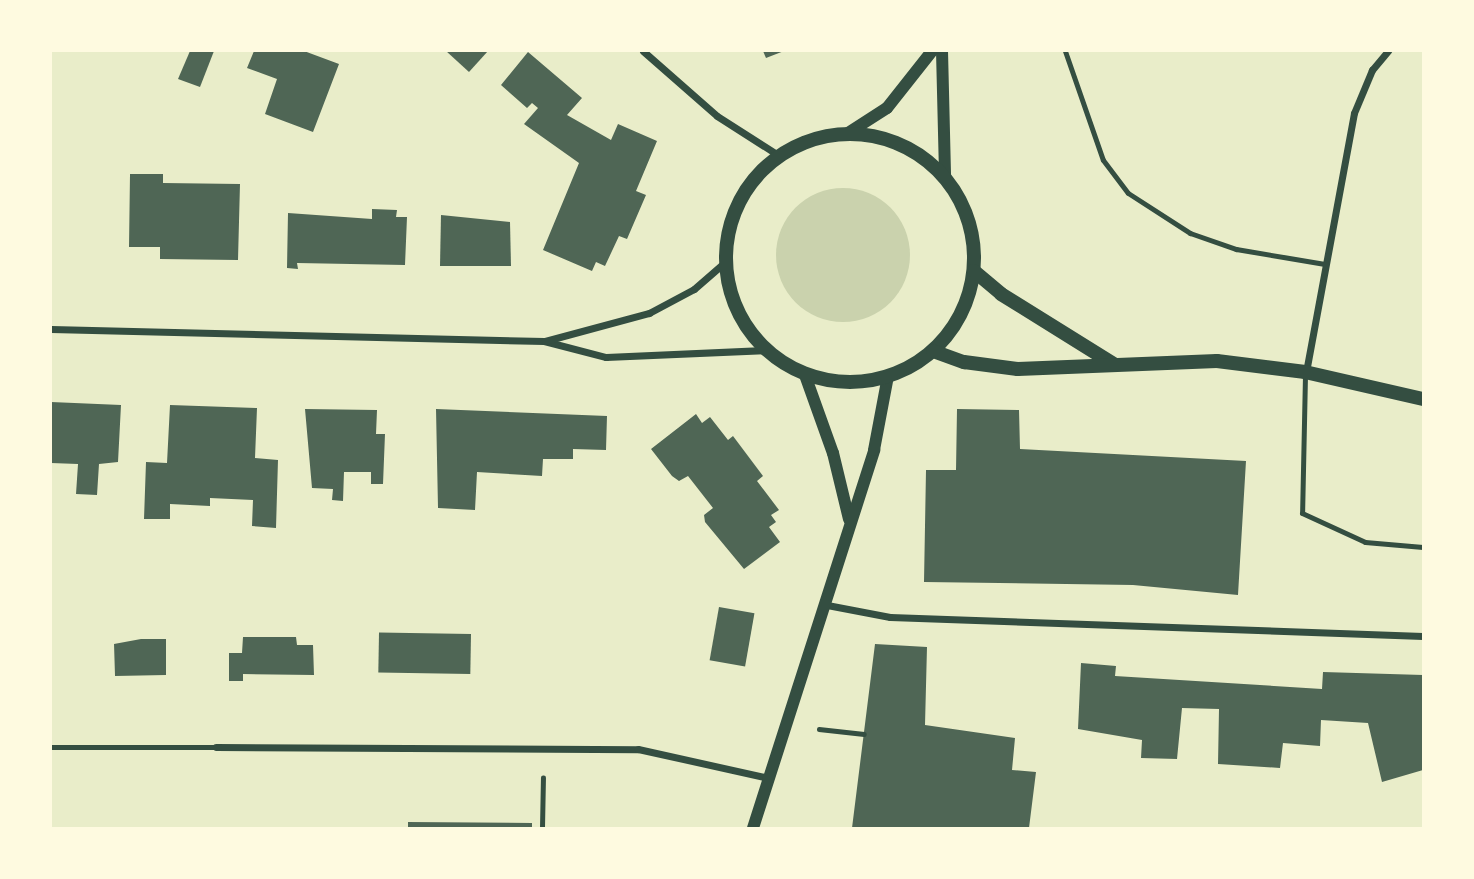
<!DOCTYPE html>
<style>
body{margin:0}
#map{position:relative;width:1474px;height:879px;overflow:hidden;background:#e9edc9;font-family:Inter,sans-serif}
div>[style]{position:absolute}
.green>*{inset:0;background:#cad2ad}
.round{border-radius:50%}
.building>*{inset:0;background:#4f6655;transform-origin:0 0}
.path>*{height:4.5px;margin:-2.25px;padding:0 2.25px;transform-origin:2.25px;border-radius:2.25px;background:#344e41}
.service>*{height:5px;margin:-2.5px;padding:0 2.5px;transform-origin:2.5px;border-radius:2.5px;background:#344e41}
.minor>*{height:7px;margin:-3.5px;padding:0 3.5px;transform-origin:3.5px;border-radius:3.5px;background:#344e41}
.tertiary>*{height:12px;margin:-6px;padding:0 6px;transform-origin:6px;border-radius:6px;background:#344e41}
.secondary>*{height:14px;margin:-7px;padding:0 7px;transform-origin:7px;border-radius:7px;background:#344e41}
.secondary>.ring{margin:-7px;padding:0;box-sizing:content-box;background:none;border:14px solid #344e41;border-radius:50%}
span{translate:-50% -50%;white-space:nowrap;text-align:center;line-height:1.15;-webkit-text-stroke:5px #fefae0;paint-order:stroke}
.frame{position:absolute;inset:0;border:52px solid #fefae0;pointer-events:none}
</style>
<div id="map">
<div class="green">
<i class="round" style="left:776px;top:188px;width:134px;height:134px"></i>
</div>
<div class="building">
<i style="clip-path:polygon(190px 51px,214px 51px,200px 87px,178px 79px)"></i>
<i style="clip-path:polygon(254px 51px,304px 51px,339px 64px,313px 132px,265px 114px,277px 79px,247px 68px)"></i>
<i style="clip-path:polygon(446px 51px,488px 51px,469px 72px)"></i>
<i style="clip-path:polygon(763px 51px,784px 51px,766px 58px)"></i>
<i style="clip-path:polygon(528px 52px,582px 98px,567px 115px,611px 140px,618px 124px,657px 141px,636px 191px,646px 195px,627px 239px,619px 236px,605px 266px,596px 262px,592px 271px,543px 250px,579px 163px,524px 124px,538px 108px,532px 103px,527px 108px,501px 85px)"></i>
<i style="clip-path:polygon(130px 174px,163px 174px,163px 183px,240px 184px,238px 260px,160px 259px,160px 247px,129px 247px)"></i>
<i style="clip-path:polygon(372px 209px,397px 210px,396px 217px,407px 217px,405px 265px,297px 263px,298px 269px,287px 268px,288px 213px,372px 219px)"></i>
<i style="clip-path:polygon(441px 215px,510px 222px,511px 266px,440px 266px)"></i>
<i style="clip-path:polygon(51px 402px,121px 405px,118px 462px,99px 464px,97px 495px,76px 494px,78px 464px,51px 463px)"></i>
<i style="clip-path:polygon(170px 405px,257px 408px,255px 458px,278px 460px,276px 528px,252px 526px,253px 500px,210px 498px,210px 506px,170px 504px,170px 519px,144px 519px,146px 462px,167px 463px)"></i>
<i style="clip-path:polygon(305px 409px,377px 410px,376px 434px,385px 434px,383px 484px,371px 484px,371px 472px,344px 472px,343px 501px,332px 500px,333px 489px,312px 488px)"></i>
<i style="clip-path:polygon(436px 409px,607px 416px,606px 450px,573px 449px,573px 459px,543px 459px,542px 476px,477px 472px,475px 510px,438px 508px)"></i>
<i style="clip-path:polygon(957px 409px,1019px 410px,1020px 449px,1246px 461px,1238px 595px,1133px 585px,924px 582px,926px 470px,956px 470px)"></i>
<i style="clip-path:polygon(696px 414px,702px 423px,710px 417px,728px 440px,733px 436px,763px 476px,757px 481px,779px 510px,771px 515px,776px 522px,769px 527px,780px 542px,744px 569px,705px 522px,704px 515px,713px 508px,688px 476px,679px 481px,672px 476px,651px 449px)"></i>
<i style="left:719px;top:607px;width:36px;height:54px;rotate:10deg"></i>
<i style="left:471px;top:634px;width:40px;height:92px;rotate:91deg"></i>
<i style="clip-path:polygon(243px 637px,296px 637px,297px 645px,313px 645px,314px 675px,243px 674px,243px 681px,229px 681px,229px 653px,242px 653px)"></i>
<i style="clip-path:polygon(141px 639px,166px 639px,166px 675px,115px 676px,114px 644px)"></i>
<i style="clip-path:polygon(875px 644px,927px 647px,925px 725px,1015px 738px,1012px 770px,1036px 772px,1029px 828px,852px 828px)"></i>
<i style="clip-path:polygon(1081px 663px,1116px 666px,1115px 676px,1322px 689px,1323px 672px,1423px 675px,1423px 770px,1382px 782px,1368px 723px,1321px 720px,1320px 746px,1283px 743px,1280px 768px,1218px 764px,1219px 709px,1182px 708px,1177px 759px,1141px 758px,1142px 740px,1078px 729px)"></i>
<i style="clip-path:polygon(408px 822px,532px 823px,532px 828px,408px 828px)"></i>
</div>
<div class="path">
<i style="left:819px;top:729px;width:45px;rotate:6.3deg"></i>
<i style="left:542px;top:828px;width:50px;rotate:-88.9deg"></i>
</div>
<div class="service">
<i style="left:1065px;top:51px;width:115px;rotate:70.8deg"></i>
<i style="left:1103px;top:160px;width:41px;rotate:52.9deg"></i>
<i style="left:1128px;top:193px;width:74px;rotate:32.8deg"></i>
<i style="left:1190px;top:233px;width:49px;rotate:19.2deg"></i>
<i style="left:1236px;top:249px;width:90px;rotate:9.6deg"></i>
<i style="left:1305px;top:375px;width:138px;rotate:91.2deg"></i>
<i style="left:1302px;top:513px;width:69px;rotate:24.7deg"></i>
<i style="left:1365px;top:542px;width:58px;rotate:4.9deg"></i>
<i style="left:51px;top:747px;width:165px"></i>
</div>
<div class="minor">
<i style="left:643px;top:51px;width:98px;rotate:41.3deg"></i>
<i style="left:717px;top:116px;width:72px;rotate:32.6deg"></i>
<i style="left:51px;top:329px;width:493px;rotate:1.4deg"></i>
<i style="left:544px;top:341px;width:64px;rotate:14.5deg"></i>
<i style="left:606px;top:357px;width:159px;rotate:-2.5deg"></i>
<i style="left:545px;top:341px;width:108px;rotate:-15.1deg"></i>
<i style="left:649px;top:313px;width:51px;rotate:-28.1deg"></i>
<i style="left:694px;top:289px;width:40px;rotate:-41deg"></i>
<i style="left:1306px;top:372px;width:263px;rotate:-79.5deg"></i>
<i style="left:1354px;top:113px;width:47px;rotate:-67.3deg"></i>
<i style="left:1372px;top:70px;width:25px;rotate:-50deg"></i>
<i style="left:827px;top:605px;width:64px;rotate:10.8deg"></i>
<i style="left:890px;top:617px;width:533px;rotate:2.04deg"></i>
<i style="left:216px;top:747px;width:422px;rotate:0.3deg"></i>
<i style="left:638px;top:749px;width:134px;rotate:12.5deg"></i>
</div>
<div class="tertiary">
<i style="left:942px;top:51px;width:126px;rotate:88.6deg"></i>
<i style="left:848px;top:133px;width:46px;rotate:-32.7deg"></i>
<i style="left:887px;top:108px;width:73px;rotate:-51.7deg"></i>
<i style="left:805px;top:375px;width:83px;rotate:70.3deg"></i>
<i style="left:833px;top:453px;width:68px;rotate:76.4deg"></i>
<i style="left:753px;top:828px;width:397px;rotate:-72.2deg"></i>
<i style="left:874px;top:450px;width:75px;rotate:-79.3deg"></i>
</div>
<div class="secondary">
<i class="ring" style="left:726px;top:134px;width:234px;height:234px"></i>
<i style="left:974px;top:271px;width:35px;rotate:40deg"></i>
<i style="left:1001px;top:294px;width:134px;rotate:31.9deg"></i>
<i style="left:933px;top:351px;width:33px;rotate:20deg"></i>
<i style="left:964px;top:362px;width:54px;rotate:7.4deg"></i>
<i style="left:1018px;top:369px;width:199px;rotate:-2.3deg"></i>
<i style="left:1217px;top:361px;width:89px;rotate:7.1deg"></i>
<i style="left:1305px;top:372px;width:121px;rotate:12.9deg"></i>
</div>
<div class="frame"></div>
</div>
